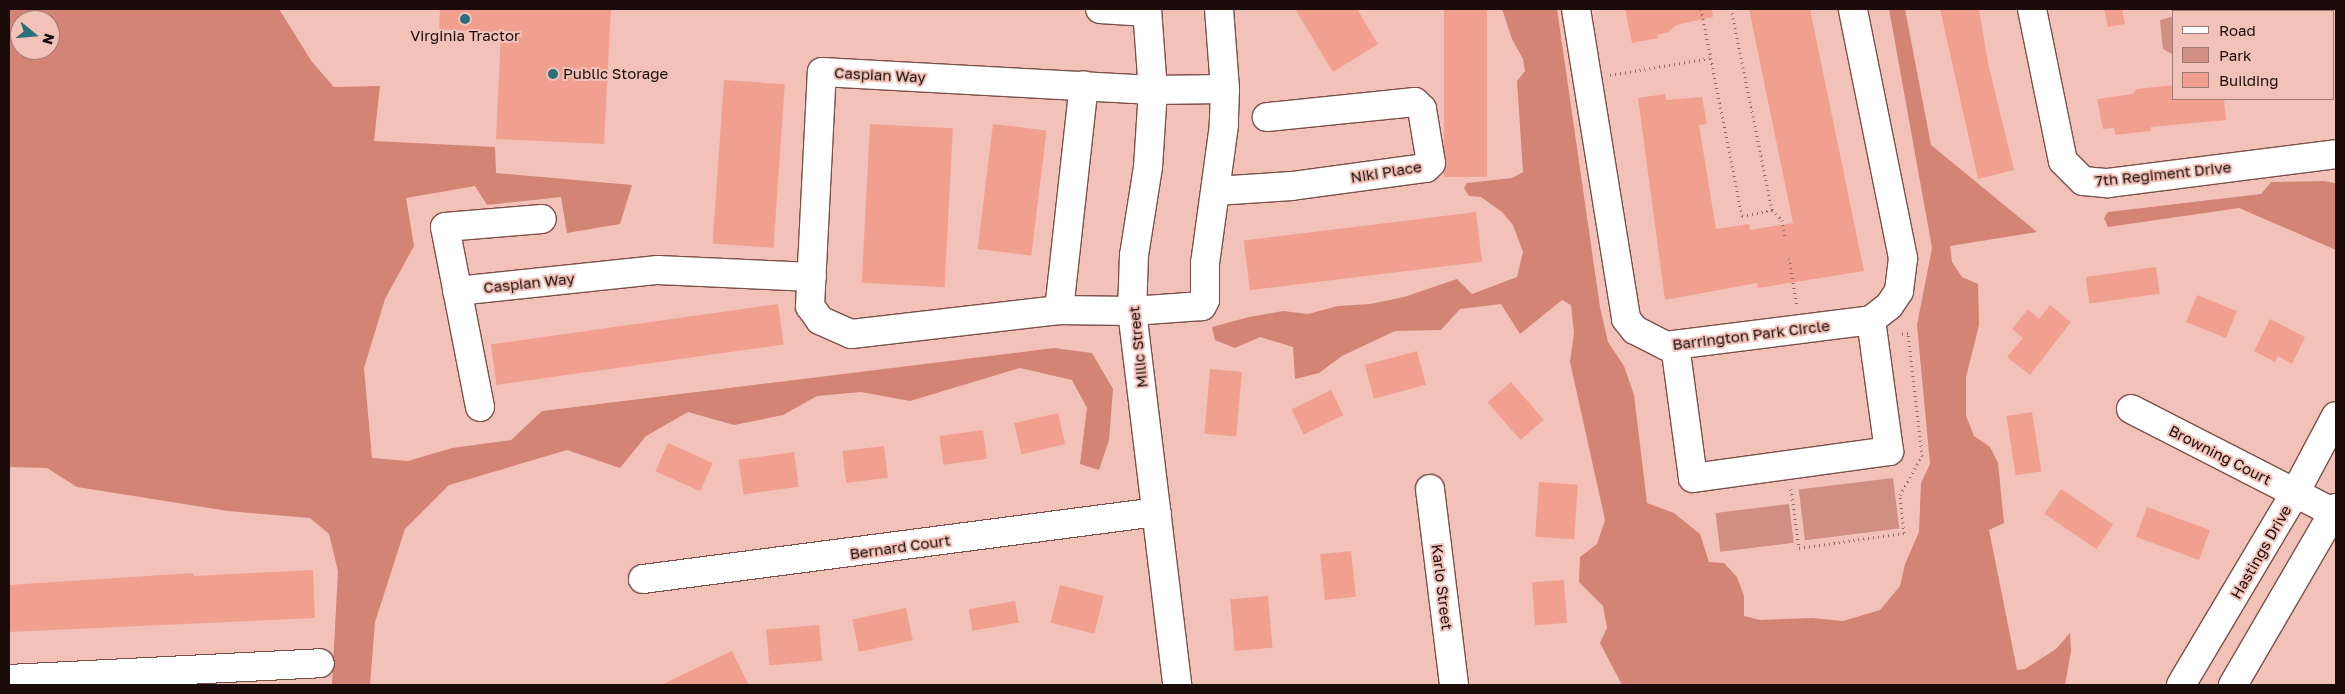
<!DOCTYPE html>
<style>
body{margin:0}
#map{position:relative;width:2345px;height:694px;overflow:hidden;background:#f2c2b9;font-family:"Golos Text",sans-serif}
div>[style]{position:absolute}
.green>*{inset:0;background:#d08f82;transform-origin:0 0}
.forest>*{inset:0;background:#d38475}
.building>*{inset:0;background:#f1a090;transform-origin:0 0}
.path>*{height:3px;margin-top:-1.5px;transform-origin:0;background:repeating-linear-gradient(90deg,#8e6d67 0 1px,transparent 0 5px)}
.roads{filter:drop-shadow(1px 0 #7a5149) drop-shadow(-1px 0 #7a5149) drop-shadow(0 1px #7a5149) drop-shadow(0 -1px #7a5149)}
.minor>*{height:28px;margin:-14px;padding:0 14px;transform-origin:14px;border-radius:14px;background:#fff}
.dots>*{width:14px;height:14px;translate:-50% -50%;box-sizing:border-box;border:2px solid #f2c2b9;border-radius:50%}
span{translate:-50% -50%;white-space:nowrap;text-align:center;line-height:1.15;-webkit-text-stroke:4px #f2c2b9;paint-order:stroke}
.poi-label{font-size:15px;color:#1b0c09}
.left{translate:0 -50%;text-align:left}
.street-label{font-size:15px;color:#1b0c09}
.frame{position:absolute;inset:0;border:10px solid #1b0c09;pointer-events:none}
.legend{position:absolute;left:2172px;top:10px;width:162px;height:90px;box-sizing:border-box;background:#f2c2b9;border:1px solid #9c7973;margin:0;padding:6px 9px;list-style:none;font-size:15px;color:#1b0c09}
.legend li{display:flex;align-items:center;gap:10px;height:25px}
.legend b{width:25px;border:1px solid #9c7973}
.north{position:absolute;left:10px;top:10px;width:50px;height:50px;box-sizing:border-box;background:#f2c2b9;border:1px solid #9c7973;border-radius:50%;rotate:107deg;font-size:14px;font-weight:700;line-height:20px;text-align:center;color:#1b0c09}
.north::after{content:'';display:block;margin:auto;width:18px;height:22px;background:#29707c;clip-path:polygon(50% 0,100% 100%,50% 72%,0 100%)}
</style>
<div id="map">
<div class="green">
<i style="clip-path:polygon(2174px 16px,2174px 55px,2163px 49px,2160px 20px)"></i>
<i style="left:1893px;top:478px;width:51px;height:95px;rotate:83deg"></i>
<i style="left:1789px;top:504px;width:39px;height:74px;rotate:83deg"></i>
</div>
<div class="forest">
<i style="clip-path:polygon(evenodd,9px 9px,279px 9px,312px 62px,334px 87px,380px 86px,374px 141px,495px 147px,496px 173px,632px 185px,620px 224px,567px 233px,561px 197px,487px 205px,475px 186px,406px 198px,414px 246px,385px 299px,364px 368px,372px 458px,408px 461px,452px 448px,511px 440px,542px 411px,1054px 348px,1092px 353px,1113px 389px,1109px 440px,1099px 470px,1080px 464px,1087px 408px,1072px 380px,1020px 368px,910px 401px,861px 392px,817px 396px,783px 415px,734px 425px,688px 412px,646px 436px,620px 468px,567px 450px,449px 485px,405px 529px,375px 622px,370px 685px,332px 685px,338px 571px,329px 534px,310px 518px,228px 511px,77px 487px,47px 468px,9px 467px,9px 9px,20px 20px,50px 20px,50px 50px,20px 50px,20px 20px)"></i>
<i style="clip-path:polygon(1502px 9px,1557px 9px,1600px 307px,1608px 342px,1624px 366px,1634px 395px,1647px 503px,1674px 513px,1700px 534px,1709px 562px,1724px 563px,1737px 577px,1744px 596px,1744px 616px,1760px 620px,1812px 618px,1843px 621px,1880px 610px,1900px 586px,1905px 564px,1919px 532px,1921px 483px,1930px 464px,1917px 325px,1932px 248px,1889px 9px,1905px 9px,1931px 145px,2037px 232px,1950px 246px,1952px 262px,1962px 277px,1978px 284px,1979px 325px,1966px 377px,1966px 416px,1974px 436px,1990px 447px,1998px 463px,2004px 523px,1989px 530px,2017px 670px,2025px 669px,2056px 649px,2070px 633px,2071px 651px,2065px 685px,1622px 685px,1600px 643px,1607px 628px,1603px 606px,1579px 582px,1580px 557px,1597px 544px,1605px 520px,1570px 362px,1574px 333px,1571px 305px,1562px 300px,1520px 334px,1501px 304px,1460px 309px,1441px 330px,1395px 331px,1342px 356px,1319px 373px,1295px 379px,1293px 347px,1260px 337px,1235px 348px,1215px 340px,1212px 327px,1249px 317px,1283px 311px,1308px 314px,1338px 306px,1370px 304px,1404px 297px,1457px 279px,1472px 294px,1517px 277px,1523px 252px,1513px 225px,1502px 212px,1481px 197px,1469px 196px,1464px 188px,1467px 183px,1512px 178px,1523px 172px,1517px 81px,1525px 71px,1523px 59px,1512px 39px)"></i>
<i style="clip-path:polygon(2324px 181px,2336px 183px,2336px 250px,2239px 208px,2108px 227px,2104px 218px,2108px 212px,2261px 194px,2271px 182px)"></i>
</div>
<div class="building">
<i style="clip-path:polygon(440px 9px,611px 9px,604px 144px,496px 139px,501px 33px,439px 29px)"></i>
<i style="clip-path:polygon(1295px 9px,1357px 9px,1378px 44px,1333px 72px)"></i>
<i style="left:1444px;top:9px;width:43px;height:168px"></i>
<i style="clip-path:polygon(1625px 9px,1712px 9px,1713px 17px,1676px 25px,1669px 32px,1657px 35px,1658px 38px,1632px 43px)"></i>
<i style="clip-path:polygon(1749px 9px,1810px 9px,1864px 271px,1758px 288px,1757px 283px,1665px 300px,1638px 98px,1665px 94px,1666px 100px,1702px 97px,1707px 124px,1699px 125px,1716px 229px,1749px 224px,1750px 230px,1793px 223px)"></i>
<i style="clip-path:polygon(1940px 9px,1979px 9px,1988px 63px,2014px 170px,1978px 179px)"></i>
<i style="clip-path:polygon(2104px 9px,2122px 9px,2125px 24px,2108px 27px)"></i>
<i style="left:724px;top:80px;width:61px;height:164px;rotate:4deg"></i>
<i style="clip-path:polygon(2174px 85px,2174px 99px,2224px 99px,2226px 120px,2151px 127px,2151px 131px,2115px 135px,2114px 128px,2103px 129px,2097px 99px,2133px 94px,2136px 89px)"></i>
<i style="left:870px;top:124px;width:83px;height:159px;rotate:3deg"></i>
<i style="left:993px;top:124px;width:54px;height:126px;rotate:7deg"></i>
<i style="left:1476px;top:212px;width:50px;height:234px;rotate:83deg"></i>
<i style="left:2156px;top:267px;width:27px;height:71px;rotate:82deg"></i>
<i style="left:2197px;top:295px;width:43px;height:29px;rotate:22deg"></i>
<i style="left:778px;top:304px;width:41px;height:290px;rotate:82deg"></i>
<i style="clip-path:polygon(2050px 305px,2071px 322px,2030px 375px,2007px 357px,2023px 338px,2012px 329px,2028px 309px,2039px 319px)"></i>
<i style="clip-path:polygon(2270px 319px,2305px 337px,2292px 364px,2278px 356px,2275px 362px,2254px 351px)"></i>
<i style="left:1417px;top:351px;width:35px;height:54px;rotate:75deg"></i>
<i style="left:1210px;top:369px;width:32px;height:65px;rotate:5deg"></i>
<i style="left:1511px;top:382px;width:50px;height:31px;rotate:49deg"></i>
<i style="left:1331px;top:390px;width:28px;height:44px;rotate:64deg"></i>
<i style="left:2032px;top:412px;width:60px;height:26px;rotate:81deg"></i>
<i style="left:1058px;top:413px;width:32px;height:45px;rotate:77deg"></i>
<i style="left:983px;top:430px;width:29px;height:44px;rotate:82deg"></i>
<i style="left:668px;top:443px;width:49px;height:31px;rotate:24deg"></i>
<i style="left:884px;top:446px;width:32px;height:42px;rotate:83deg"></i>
<i style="left:794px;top:452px;width:35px;height:56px;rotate:82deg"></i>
<i style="left:1539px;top:482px;width:39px;height:55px;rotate:4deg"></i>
<i style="left:2061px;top:489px;width:63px;height:30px;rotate:34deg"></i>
<i style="left:2147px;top:507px;width:67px;height:32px;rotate:20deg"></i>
<i style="left:1351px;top:551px;width:46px;height:31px;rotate:84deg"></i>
<i style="clip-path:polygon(313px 570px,315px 618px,9px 632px,9px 585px,193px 573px,194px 576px)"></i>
<i style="left:1564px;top:580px;width:43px;height:32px;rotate:86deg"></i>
<i style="left:1060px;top:585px;width:45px;height:39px;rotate:14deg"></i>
<i style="left:1268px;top:596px;width:52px;height:38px;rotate:85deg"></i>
<i style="left:1015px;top:601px;width:22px;height:47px;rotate:80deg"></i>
<i style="left:906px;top:608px;width:33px;height:55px;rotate:78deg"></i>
<i style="left:819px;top:625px;width:36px;height:53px;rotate:85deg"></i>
<i style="clip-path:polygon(732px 651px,749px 685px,661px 685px)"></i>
</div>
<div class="path">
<i style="left:1701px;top:9px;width:211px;rotate:78.8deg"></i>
<i style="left:1742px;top:216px;width:31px;rotate:-11deg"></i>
<i style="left:1772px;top:210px;width:205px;rotate:-101.5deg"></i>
<i style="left:1610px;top:75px;width:102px;rotate:-9.6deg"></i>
<i style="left:1772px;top:210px;width:14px;rotate:45deg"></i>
<i style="left:1782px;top:220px;width:18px;rotate:81deg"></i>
<i style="left:1789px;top:258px;width:49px;rotate:80.5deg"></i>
<i style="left:1791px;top:489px;width:60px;rotate:82.3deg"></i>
<i style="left:1799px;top:548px;width:106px;rotate:-8.1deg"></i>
<i style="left:1904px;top:533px;width:38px;rotate:-96deg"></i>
<i style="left:1900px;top:495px;width:45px;rotate:-60.6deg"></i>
<i style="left:1922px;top:456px;width:124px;rotate:-96.5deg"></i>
<i style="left:1908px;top:333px;width:10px;rotate:174deg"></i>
</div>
<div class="roads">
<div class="minor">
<i style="left:1100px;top:9px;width:47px;rotate:3.7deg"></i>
<i style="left:1147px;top:9px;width:81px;rotate:85.8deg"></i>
<i style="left:1153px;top:90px;width:77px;rotate:93.7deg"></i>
<i style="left:1148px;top:167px;width:89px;rotate:99deg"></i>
<i style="left:1134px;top:255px;width:56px;rotate:92deg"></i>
<i style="left:1132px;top:311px;width:377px;rotate:83.1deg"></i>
<i style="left:1219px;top:9px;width:80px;rotate:85.7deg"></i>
<i style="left:1225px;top:89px;width:36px;rotate:92deg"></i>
<i style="left:1224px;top:125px;width:139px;rotate:97.8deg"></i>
<i style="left:1205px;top:263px;width:37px;rotate:90deg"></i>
<i style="left:1205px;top:300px;width:7px;rotate:117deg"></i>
<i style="left:1202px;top:306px;width:70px;rotate:175.9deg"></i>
<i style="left:1132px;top:311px;width:73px;rotate:-179.2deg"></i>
<i style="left:1059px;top:310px;width:209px;rotate:173.4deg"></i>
<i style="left:851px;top:334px;width:34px;rotate:-156deg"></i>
<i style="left:820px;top:320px;width:17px;rotate:-126deg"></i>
<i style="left:810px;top:306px;width:234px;rotate:-87.1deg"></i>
<i style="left:822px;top:72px;width:331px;rotate:3.1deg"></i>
<i style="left:1153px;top:90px;width:72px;rotate:-0.8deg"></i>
<i style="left:1576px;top:9px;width:314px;rotate:80.8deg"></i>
<i style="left:1626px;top:319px;width:14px;rotate:51deg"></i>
<i style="left:1635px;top:330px;width:35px;rotate:27deg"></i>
<i style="left:1666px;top:346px;width:207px;rotate:-7.2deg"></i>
<i style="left:1871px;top:320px;width:23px;rotate:-38deg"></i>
<i style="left:1889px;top:306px;width:18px;rotate:-56deg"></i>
<i style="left:1899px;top:291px;width:33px;rotate:-83deg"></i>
<i style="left:1903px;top:258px;width:254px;rotate:-101.4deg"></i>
<i style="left:2032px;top:9px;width:155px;rotate:78.5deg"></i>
<i style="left:2063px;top:161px;width:28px;rotate:45deg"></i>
<i style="left:2083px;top:181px;width:25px;rotate:5deg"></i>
<i style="left:2108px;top:183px;width:230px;rotate:-7.2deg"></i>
<i style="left:1216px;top:191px;width:76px;rotate:-3.8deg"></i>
<i style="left:1292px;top:186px;width:135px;rotate:-7.7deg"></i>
<i style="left:1426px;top:168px;width:7px;rotate:-45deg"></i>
<i style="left:1431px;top:163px;width:55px;rotate:-99.5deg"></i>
<i style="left:1422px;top:109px;width:10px;rotate:-135deg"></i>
<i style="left:1415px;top:102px;width:149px;rotate:174.2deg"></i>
<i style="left:457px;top:291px;width:202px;rotate:-6deg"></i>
<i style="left:658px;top:270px;width:154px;rotate:2.6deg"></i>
<i style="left:1059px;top:310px;width:226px;rotate:-83.7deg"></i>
<i style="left:1675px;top:345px;width:134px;rotate:82.3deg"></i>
<i style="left:1693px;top:478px;width:198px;rotate:-7.8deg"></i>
<i style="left:1889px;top:451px;width:132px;rotate:-97.8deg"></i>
<i style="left:480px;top:407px;width:183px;rotate:-101deg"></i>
<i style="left:445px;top:227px;width:97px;rotate:-4.7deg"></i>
<i style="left:2131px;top:409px;width:230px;rotate:27.1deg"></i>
<i style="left:1430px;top:489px;width:197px;rotate:83deg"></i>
<i style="left:643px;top:579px;width:518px;rotate:-7.43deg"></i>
<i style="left:9px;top:679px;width:311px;rotate:-2.9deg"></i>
<i style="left:2181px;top:685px;width:223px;rotate:-59.3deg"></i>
<i style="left:2295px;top:493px;width:87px;rotate:-62deg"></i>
<i style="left:2233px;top:685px;width:205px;rotate:-59.8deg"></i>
</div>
</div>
<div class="dots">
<i style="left:465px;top:19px;background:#29707c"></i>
<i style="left:553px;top:74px;background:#29707c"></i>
</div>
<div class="poi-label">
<span style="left:465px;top:36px">Virginia Tractor</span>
<span class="left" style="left:563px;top:74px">Public Storage</span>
</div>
<div class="street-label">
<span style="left:880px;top:75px;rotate:3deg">Caspian Way</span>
<span style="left:1386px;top:172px;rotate:-9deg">Niki Place</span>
<span style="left:2163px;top:174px;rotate:-6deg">7th Regiment Drive</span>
<span style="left:529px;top:283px;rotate:-6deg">Caspian Way</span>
<span style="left:1751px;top:335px;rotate:-7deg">Barrington Park Circle</span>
<span style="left:1138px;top:347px;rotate:-96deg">Milic Street</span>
<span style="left:2220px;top:455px;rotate:27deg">Browning Court</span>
<span style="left:900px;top:547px;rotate:-8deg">Bernard Court</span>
<span style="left:2261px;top:552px;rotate:-60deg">Hastings Drive</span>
<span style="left:1442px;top:587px;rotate:83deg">Karlo Street</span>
</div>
<div class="frame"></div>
<ul class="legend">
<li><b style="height:6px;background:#fff"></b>Road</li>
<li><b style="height:14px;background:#d08f82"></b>Park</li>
<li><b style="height:14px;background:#f1a090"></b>Building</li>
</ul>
<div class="north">N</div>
</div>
